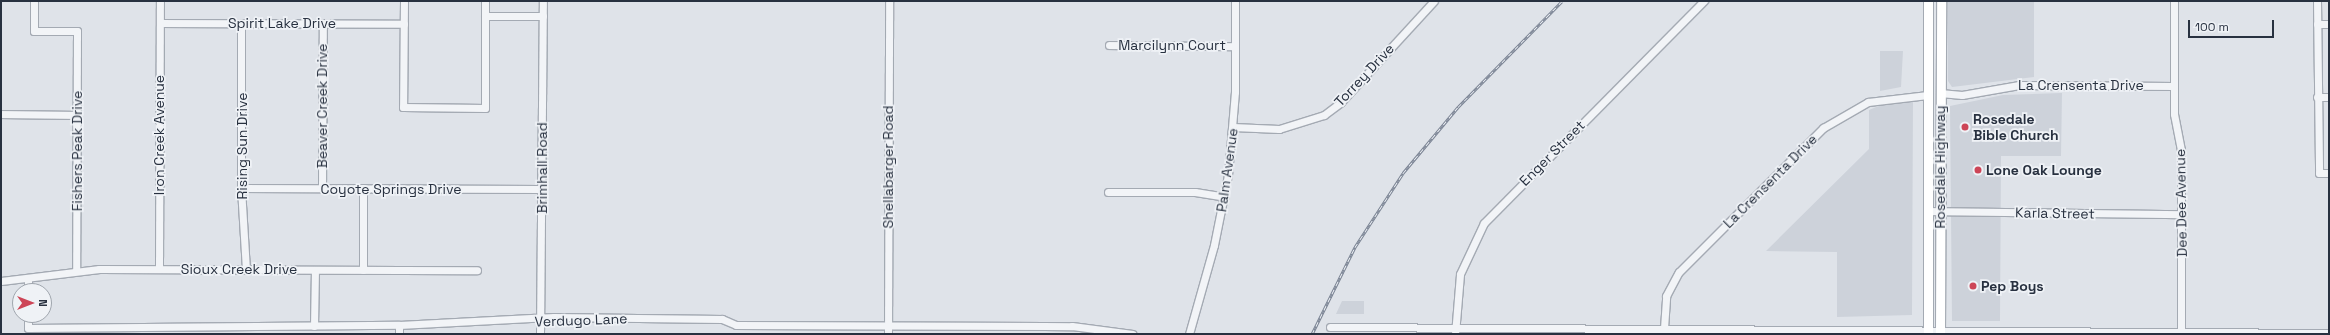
<!DOCTYPE html>
<style>
body{margin:0}
#map{position:relative;width:2330px;height:335px;overflow:hidden;background:#dfe3e9;font-family:"Space Grotesk",sans-serif}
div>[style]{position:absolute}
.built>*{inset:0;background:#cdd2da}
.roads{filter:drop-shadow(1px 0 #a4aab3) drop-shadow(-1px 0 #a4aab3) drop-shadow(0 1px #a4aab3) drop-shadow(0 -1px #a4aab3)}
.minor>*{height:7px;margin:-3.5px;padding:0 3.5px;transform-origin:3.5px;border-radius:3.5px;background:#f2f4f7}
.major>*{height:9px;margin:-4.5px;padding:0 4.5px;transform-origin:4.5px;border-radius:4.5px;background:#fff}
.rail>*{height:3px;margin-top:-1.5px;transform-origin:0;background:repeating-linear-gradient(90deg,#eff2f6 0 4.5px,#798292 0 9px);box-sizing:border-box;border-block:1px solid #798292}
.dots>*{width:11px;height:11px;translate:-50% -50%;box-sizing:border-box;border:2px solid #eff2f6;border-radius:50%}
span{translate:-50% -50%;white-space:nowrap;text-align:center;line-height:1.15;-webkit-text-stroke:3.5px #eff2f6;paint-order:stroke}
.street-label{font-size:14px;color:#283140}
.poi-label{font-size:14px;color:#283140;font-weight:700}
.left{translate:0 -50%;text-align:left}
.frame{position:absolute;inset:0;border:2px solid #283140;pointer-events:none}
.north{position:absolute;left:12px;top:283px;width:40px;height:40px;box-sizing:border-box;background:#eff2f6;border:1px solid #9fa5ad;border-radius:50%;rotate:90deg;font-size:11px;font-weight:700;line-height:16px;text-align:center;color:#283140}
.north::after{content:'';display:block;margin:auto;width:14px;height:18px;background:#cd4557;clip-path:polygon(50% 0,100% 100%,50% 72%,0 100%)}
.scale{position:absolute;left:2188px;top:20px;width:86px;height:18px;box-sizing:border-box;border:2px solid #283140;border-top:0;padding-left:5px;font-size:12px;line-height:14px;white-space:nowrap;color:#283140;-webkit-text-stroke:3px #eff2f6;paint-order:stroke}
</style>
<div id="map">
<div class="built">
<i style="clip-path:polygon(1947px 1px,2034px 1px,2034px 77px,1952px 87px,1948px 81px)"></i>
<i style="clip-path:polygon(1880px 51px,1903px 51px,1901px 87px,1880px 91px)"></i>
<i style="clip-path:polygon(2062px 93px,2061px 156px,2001px 156px,2000px 321px,1952px 321px,1950px 106px,2003px 95px)"></i>
<i style="clip-path:polygon(1913px 99px,1912px 315px,1837px 317px,1837px 252px,1766px 251px,1869px 149px,1869px 110px,1891px 101px)"></i>
<i style="clip-path:polygon(1342px 301px,1364px 301px,1364px 314px,1336px 314px)"></i>
</div>
<div class="roads">
<div class="minor">
<i style="left:34px;top:1px;width:30px;rotate:90deg"></i>
<i style="left:34px;top:31px;width:43px"></i>
<i style="left:77px;top:31px;width:240px;rotate:90.2deg"></i>
<i style="left:404px;top:1px;width:106px;rotate:90.5deg"></i>
<i style="left:403px;top:107px;width:82px;rotate:0.7deg"></i>
<i style="left:485px;top:108px;width:107px;rotate:-90deg"></i>
<i style="left:2174px;top:1px;width:113px;rotate:90deg"></i>
<i style="left:2174px;top:114px;width:37px;rotate:79deg"></i>
<i style="left:2181px;top:150px;width:183px;rotate:90deg"></i>
<i style="left:2317px;top:1px;width:172px;rotate:89.3deg"></i>
<i style="left:2319px;top:173px;width:10px"></i>
<i style="left:485px;top:16px;width:58px"></i>
<i style="left:160px;top:23px;width:244px;rotate:0.2deg"></i>
<i style="left:241px;top:23px;width:165px;rotate:90deg"></i>
<i style="left:241px;top:188px;width:81px;rotate:86.5deg"></i>
<i style="left:2317px;top:24px;width:12px"></i>
<i style="left:1109px;top:45px;width:126px;rotate:0.5deg"></i>
<i style="left:1940px;top:93px;width:22px;rotate:5deg"></i>
<i style="left:1962px;top:95px;width:58px;rotate:-10deg"></i>
<i style="left:2019px;top:85px;width:155px;rotate:0.4deg"></i>
<i style="left:2317px;top:97px;width:12px"></i>
<i style="left:1px;top:114px;width:76px;rotate:0.8deg"></i>
<i style="left:1233px;top:127px;width:46px;rotate:2.5deg"></i>
<i style="left:1279px;top:129px;width:47px;rotate:-17.3deg"></i>
<i style="left:1324px;top:115px;width:21px;rotate:-37deg"></i>
<i style="left:1341px;top:102px;width:137px;rotate:-47.4deg"></i>
<i style="left:241px;top:188px;width:301px;rotate:0.2deg"></i>
<i style="left:322px;top:188px;width:165px;rotate:-89.7deg"></i>
<i style="left:1108px;top:192px;width:87px"></i>
<i style="left:1195px;top:192px;width:30px;rotate:9deg"></i>
<i style="left:1928px;top:211px;width:253px;rotate:0.7deg"></i>
<i style="left:159px;top:269px;width:268px;rotate:-89.8deg"></i>
<i style="left:363px;top:270px;width:82px;rotate:-90deg"></i>
<i style="left:1px;top:281px;width:99px;rotate:-7deg"></i>
<i style="left:99px;top:269px;width:378px;rotate:0.2deg"></i>
<i style="left:28px;top:291px;width:11px;rotate:-90deg"></i>
<i style="left:28px;top:315px;width:13px;rotate:90deg"></i>
<i style="left:28px;top:328px;width:371px;rotate:-0.5deg"></i>
<i style="left:399px;top:325px;width:155px;rotate:-3deg"></i>
<i style="left:554px;top:317px;width:168px;rotate:0.7deg"></i>
<i style="left:722px;top:319px;width:15px;rotate:23deg"></i>
<i style="left:736px;top:325px;width:336px;rotate:0.2deg"></i>
<i style="left:1072px;top:326px;width:61px;rotate:7.6deg"></i>
<i style="left:314px;top:326px;width:56px;rotate:-89deg"></i>
<i style="left:1330px;top:327px;width:999px;rotate:0.34deg"></i>
<i style="left:1664px;top:328px;width:32px;rotate:-86deg"></i>
<i style="left:1666px;top:296px;width:27px;rotate:-62deg"></i>
<i style="left:1679px;top:272px;width:204px;rotate:-45deg"></i>
<i style="left:1823px;top:128px;width:52px;rotate:-30deg"></i>
<i style="left:1868px;top:102px;width:60px;rotate:-6.7deg"></i>
<i style="left:399px;top:334px;width:9px;rotate:-90deg"></i>
<i style="left:540px;top:334px;width:333px;rotate:-89.5deg"></i>
<i style="left:888px;top:334px;width:333px;rotate:-89.8deg"></i>
<i style="left:1189px;top:334px;width:92px;rotate:-74.3deg"></i>
<i style="left:1214px;top:245px;width:71px;rotate:-78.7deg"></i>
<i style="left:1228px;top:175px;width:83px;rotate:-85.2deg"></i>
<i style="left:1235px;top:92px;width:91px;rotate:-90deg"></i>
<i style="left:1455px;top:334px;width:60px;rotate:-85.2deg"></i>
<i style="left:1460px;top:274px;width:56px;rotate:-64.8deg"></i>
<i style="left:1484px;top:223px;width:313px;rotate:-45.3deg"></i>
</div>
<div class="major">
<i style="left:1928px;top:334px;width:333px;rotate:-90deg"></i>
<i style="left:1940px;top:334px;width:333px;rotate:-89.8deg"></i>
</div>
</div>
<div class="rail">
<i style="left:1312px;top:334px;width:97px;rotate:-63.7deg"></i>
<i style="left:1355px;top:247px;width:88px;rotate:-57deg"></i>
<i style="left:1403px;top:173px;width:86px;rotate:-50.2deg"></i>
<i style="left:1458px;top:107px;width:148px;rotate:-45.5deg"></i>
</div>
<div class="dots">
<i style="left:1965px;top:127px;background:#cd4557"></i>
<i style="left:1978px;top:170px;background:#cd4557"></i>
<i style="left:1973px;top:286px;background:#cd4557"></i>
</div>
<div class="street-label">
<span style="left:282px;top:23px">Spirit Lake Drive</span>
<span style="left:1172px;top:45px">Marcilynn Court</span>
<span style="left:1364px;top:75px;rotate:-47deg">Torrey Drive</span>
<span style="left:2081px;top:85px">La Crensenta Drive</span>
<span style="left:322px;top:106px;rotate:-90deg">Beaver Creek Drive</span>
<span style="left:159px;top:135px;rotate:-90deg">Iron Creek Avenue</span>
<span style="left:242px;top:146px;rotate:-90deg">Rising Sun Drive</span>
<span style="left:77px;top:151px;rotate:-90deg">Fishers Peak Drive</span>
<span style="left:1552px;top:153px;rotate:-45deg">Enger Street</span>
<span style="left:888px;top:167px;rotate:-90deg">Shellabarger Road</span>
<span style="left:1940px;top:167px;rotate:-90deg">Rosedale Highway</span>
<span style="left:542px;top:168px;rotate:-90deg">Brimhall Road</span>
<span style="left:1227px;top:170px;rotate:-82deg">Palm Avenue</span>
<span style="left:1770px;top:181px;rotate:-45deg">La Crensenta Drive</span>
<span style="left:391px;top:189px">Coyote Springs Drive</span>
<span style="left:2181px;top:203px;rotate:-91deg">Dee Dee Avenue</span>
<span style="left:2055px;top:213px;rotate:1deg">Karla Street</span>
<span style="left:239px;top:269px">Sioux Creek Drive</span>
<span style="left:581px;top:320px;rotate:-2deg">Verdugo Lane</span>
</div>
<div class="poi-label">
<span class="left" style="left:1973px;top:127px">Rosedale<br>Bible Church</span>
<span class="left" style="left:1986px;top:170px">Lone Oak Lounge</span>
<span class="left" style="left:1981px;top:286px">Pep Boys</span>
</div>
<div class="frame"></div>
<div class="north">N</div>
<div class="scale">100 m</div>
</div>
